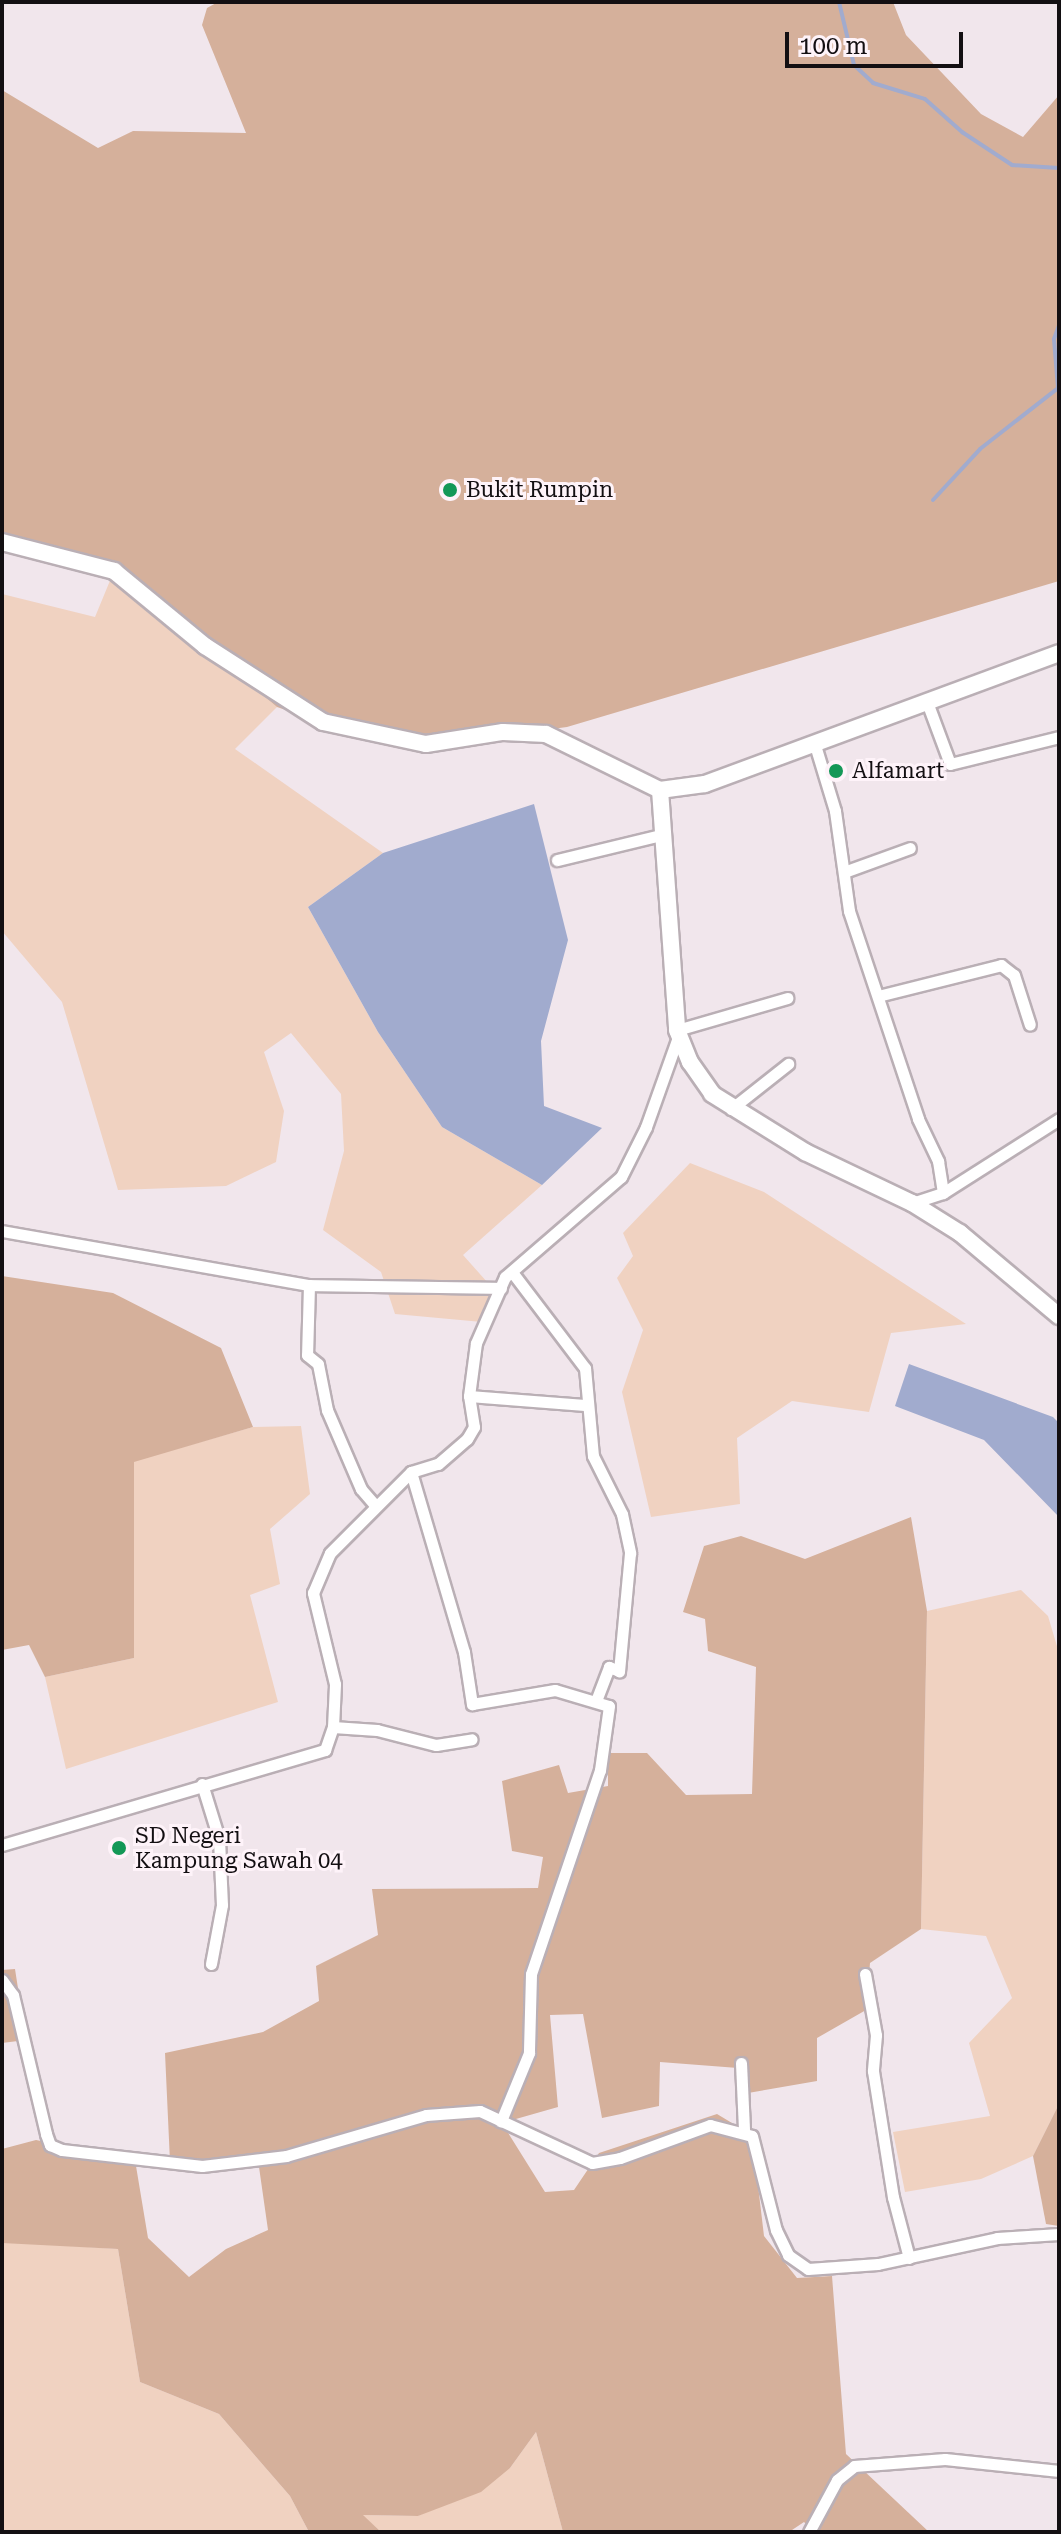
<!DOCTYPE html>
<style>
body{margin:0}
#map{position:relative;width:1061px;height:2534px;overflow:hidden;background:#f1e6ec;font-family:"Roboto Serif",serif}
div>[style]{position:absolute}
.green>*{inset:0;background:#f0d2c1}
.forest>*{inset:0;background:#d5b09b}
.water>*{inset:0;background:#a1abce}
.stream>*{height:4px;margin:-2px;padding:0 2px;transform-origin:2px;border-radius:2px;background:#a1abce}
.roads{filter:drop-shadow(2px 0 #baafb5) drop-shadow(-2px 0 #baafb5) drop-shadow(0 2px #baafb5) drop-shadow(0 -2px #baafb5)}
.minor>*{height:11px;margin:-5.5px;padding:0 5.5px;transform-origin:5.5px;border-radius:5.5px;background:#fff}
.secondary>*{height:16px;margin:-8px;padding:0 8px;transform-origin:8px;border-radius:8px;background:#fff}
.dots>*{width:22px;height:22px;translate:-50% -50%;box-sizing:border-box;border:4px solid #fef3f9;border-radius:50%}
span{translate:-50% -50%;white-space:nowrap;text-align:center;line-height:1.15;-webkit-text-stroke:6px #fef3f9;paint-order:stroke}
.poi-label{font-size:22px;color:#130f12}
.left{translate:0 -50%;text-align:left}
.frame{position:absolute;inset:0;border:4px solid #130f12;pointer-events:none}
.scale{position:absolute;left:785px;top:32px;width:178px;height:36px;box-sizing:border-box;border:4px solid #130f12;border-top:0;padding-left:10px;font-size:24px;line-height:28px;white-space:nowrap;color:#130f12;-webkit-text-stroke:6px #fef3f9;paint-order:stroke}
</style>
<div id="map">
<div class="green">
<i style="clip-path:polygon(114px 571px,277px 707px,235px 749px,383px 853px,308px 907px,378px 1032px,442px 1127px,542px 1185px,463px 1255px,496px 1292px,482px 1322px,395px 1314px,381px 1272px,323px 1230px,344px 1151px,341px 1094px,291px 1033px,264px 1052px,284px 1111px,276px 1162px,226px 1186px,118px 1190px,62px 1002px,2px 931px,2px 594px,95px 617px)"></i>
<i style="clip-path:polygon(690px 1163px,764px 1192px,966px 1324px,891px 1333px,869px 1412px,792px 1401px,737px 1438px,740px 1504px,651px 1517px,622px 1392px,643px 1330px,617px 1278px,633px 1256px,623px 1233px)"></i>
<i style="clip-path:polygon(301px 1426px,310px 1494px,270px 1529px,280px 1584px,250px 1595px,278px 1702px,66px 1769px,45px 1677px,134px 1658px,134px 1461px,253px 1427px)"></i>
<i style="clip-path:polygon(1021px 1590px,1048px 1616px,1059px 1653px,1059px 2104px,1033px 2156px,981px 2179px,905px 2192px,893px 2132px,990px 2116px,969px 2043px,1012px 1998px,986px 1936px,921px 1929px,927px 1611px)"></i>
<i style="clip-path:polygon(9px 2242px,118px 2249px,140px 2382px,219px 2414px,290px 2496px,309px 2532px,2px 2532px,2px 2243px)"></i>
<i style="clip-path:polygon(536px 2432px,563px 2532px,381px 2532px,362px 2515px,418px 2516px,510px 2468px)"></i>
</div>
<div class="forest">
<i style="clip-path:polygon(218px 2px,893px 2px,906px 35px,981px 114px,1023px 137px,1059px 95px,1059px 581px,567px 727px,462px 741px,377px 741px,277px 707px,114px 571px,2px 537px,2px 90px,98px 148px,133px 131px,246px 133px,202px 25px,207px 8px)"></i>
<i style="clip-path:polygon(2px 1276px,113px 1293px,221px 1348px,253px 1427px,134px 1462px,134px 1658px,45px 1677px,29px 1645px,2px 1650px)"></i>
<i style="clip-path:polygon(911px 1517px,927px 1611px,921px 1929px,870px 1963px,866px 2010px,817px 2038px,817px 2081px,748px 2093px,738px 2068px,660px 2062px,659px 2106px,602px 2118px,583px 2014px,550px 2015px,558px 2107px,502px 2123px,545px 2192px,574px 2190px,599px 2153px,717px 2114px,752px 2135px,764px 2236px,797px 2278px,832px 2276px,846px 2454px,929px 2532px,814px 2532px,804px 2522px,789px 2532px,563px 2532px,536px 2432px,510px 2468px,481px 2492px,418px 2516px,363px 2515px,381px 2532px,309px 2532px,290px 2496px,219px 2414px,140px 2382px,118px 2249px,2px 2243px,2px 2149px,36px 2140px,135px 2160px,148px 2238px,189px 2277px,226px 2249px,268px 2230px,258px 2160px,170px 2162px,165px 2053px,263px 2032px,319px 2001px,316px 1966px,378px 1935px,372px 1889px,538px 1888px,543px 1857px,512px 1851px,502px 1781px,559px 1765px,568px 1793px,608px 1786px,608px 1753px,647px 1753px,686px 1795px,752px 1794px,756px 1667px,708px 1651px,705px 1619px,683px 1612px,704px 1546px,741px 1536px,805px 1559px)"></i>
<i style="clip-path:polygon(15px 1969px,26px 2040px,2px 2043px,2px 1970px)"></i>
<i style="clip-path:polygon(1059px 2104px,1059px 2226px,1046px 2224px,1033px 2156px)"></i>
</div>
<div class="water">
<i style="clip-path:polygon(534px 804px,568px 940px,541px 1041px,544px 1106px,602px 1128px,542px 1185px,442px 1127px,378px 1032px,308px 907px,383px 853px)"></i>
<i style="clip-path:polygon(909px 1364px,1053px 1417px,1059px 1423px,1059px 1517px,984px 1440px,895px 1406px)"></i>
</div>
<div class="stream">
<i style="left:839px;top:2px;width:65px;rotate:76.6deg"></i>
<i style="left:854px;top:65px;width:26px;rotate:43deg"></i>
<i style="left:873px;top:83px;width:54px;rotate:17.1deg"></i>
<i style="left:925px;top:99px;width:50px;rotate:41.7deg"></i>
<i style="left:962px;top:132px;width:60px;rotate:33.4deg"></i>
<i style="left:1012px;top:165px;width:47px;rotate:3.7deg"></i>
<i style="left:933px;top:500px;width:69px;rotate:-47.3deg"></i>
<i style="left:980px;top:449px;width:99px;rotate:-38deg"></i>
<i style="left:1058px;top:388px;width:49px;rotate:-94.7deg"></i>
<i style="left:1054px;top:339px;width:15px;rotate:-70deg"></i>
</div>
<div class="roads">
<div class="minor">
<i style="left:927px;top:702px;width:66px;rotate:69.6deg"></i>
<i style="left:950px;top:764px;width:112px;rotate:-13.9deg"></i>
<i style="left:815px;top:745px;width:69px;rotate:73.1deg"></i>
<i style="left:835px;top:811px;width:101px;rotate:82deg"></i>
<i style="left:849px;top:911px;width:219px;rotate:71.6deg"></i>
<i style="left:918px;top:1119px;width:47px;rotate:64.5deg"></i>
<i style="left:938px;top:1161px;width:32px;rotate:81deg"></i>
<i style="left:557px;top:860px;width:106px;rotate:-13.6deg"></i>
<i style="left:844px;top:872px;width:70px;rotate:-20deg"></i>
<i style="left:878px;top:996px;width:127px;rotate:-14.1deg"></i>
<i style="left:1001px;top:965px;width:16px;rotate:38deg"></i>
<i style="left:1014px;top:975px;width:52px;rotate:72.3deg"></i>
<i style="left:677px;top:1030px;width:115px;rotate:-16.2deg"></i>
<i style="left:731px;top:1109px;width:73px;rotate:-38.3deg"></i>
<i style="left:912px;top:1203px;width:33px;rotate:-18deg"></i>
<i style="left:943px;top:1193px;width:138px;rotate:-32.5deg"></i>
<i style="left:2px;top:1231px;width:312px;rotate:10deg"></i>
<i style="left:309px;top:1285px;width:192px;rotate:0.9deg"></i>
<i style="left:512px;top:1272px;width:121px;rotate:52.8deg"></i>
<i style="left:585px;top:1368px;width:88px;rotate:84.8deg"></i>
<i style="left:593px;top:1456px;width:65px;rotate:63.4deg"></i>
<i style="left:622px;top:1514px;width:40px;rotate:78deg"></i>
<i style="left:630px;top:1553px;width:119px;rotate:95.3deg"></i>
<i style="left:619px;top:1671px;width:11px;rotate:-158deg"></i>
<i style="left:609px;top:1667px;width:34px;rotate:111deg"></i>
<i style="left:309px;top:1285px;width:70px;rotate:91.6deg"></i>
<i style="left:307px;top:1355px;width:14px;rotate:39deg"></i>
<i style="left:318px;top:1364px;width:47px;rotate:78.9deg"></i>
<i style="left:327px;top:1410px;width:86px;rotate:66.7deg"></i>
<i style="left:361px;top:1489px;width:20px;rotate:49deg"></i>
<i style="left:469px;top:1396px;width:116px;rotate:4.4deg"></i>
<i style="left:411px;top:1472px;width:188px;rotate:73.6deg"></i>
<i style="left:464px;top:1652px;width:53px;rotate:81.3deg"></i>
<i style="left:472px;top:1704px;width:84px;rotate:-9.6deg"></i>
<i style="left:555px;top:1690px;width:56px;rotate:16.5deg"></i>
<i style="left:609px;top:1706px;width:65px;rotate:98deg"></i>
<i style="left:600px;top:1770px;width:215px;rotate:108.7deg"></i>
<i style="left:531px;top:1974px;width:79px;rotate:91.5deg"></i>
<i style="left:529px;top:2053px;width:74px;rotate:112.4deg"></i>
<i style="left:333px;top:1727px;width:44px;rotate:3.9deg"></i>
<i style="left:377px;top:1730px;width:61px;rotate:14.3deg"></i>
<i style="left:436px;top:1745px;width:36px;rotate:-9deg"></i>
<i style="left:202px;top:1784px;width:58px;rotate:72.8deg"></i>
<i style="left:219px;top:1839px;width:66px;rotate:87.4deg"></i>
<i style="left:222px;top:1905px;width:60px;rotate:100.6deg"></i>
<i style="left:2px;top:1845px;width:337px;rotate:-16.4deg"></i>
<i style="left:325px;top:1750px;width:24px;rotate:-71deg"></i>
<i style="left:333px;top:1727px;width:43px;rotate:-87.3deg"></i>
<i style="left:335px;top:1684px;width:94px;rotate:-103.6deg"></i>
<i style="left:313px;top:1593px;width:43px;rotate:-67deg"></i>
<i style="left:330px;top:1553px;width:115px;rotate:-45deg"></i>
<i style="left:411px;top:1472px;width:28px;rotate:-17deg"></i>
<i style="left:438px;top:1464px;width:38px;rotate:-41deg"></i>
<i style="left:467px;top:1439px;width:14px;rotate:-60deg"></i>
<i style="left:474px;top:1427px;width:31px;rotate:-99deg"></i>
<i style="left:469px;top:1396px;width:53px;rotate:-82.5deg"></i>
<i style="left:476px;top:1343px;width:72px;rotate:-66.3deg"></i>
<i style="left:505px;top:1277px;width:153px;rotate:-40.8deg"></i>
<i style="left:621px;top:1177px;width:56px;rotate:-63.4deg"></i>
<i style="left:646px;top:1127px;width:96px;rotate:-70.4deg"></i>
<i style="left:865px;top:1974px;width:62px;rotate:79.8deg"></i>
<i style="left:876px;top:2035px;width:36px;rotate:95deg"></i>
<i style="left:873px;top:2071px;width:128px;rotate:81deg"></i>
<i style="left:893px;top:2197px;width:63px;rotate:75.3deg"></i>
<i style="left:2px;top:1980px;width:19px;rotate:54deg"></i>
<i style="left:13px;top:1995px;width:143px;rotate:76.6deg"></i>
<i style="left:46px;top:2134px;width:12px;rotate:70deg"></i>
<i style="left:50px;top:2145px;width:13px;rotate:23deg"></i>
<i style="left:62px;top:2150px;width:141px;rotate:6.5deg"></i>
<i style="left:202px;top:2166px;width:85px;rotate:-6.8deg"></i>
<i style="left:286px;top:2156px;width:146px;rotate:-16.3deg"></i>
<i style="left:426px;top:2115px;width:54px;rotate:-4.2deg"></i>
<i style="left:480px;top:2111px;width:123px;rotate:24.9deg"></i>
<i style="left:592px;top:2163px;width:28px;rotate:-10deg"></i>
<i style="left:620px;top:2158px;width:96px;rotate:-20.1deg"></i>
<i style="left:710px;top:2125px;width:43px;rotate:14.7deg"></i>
<i style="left:752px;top:2136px;width:97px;rotate:75.7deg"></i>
<i style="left:776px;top:2230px;width:28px;rotate:64deg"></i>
<i style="left:788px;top:2255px;width:24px;rotate:35deg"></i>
<i style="left:808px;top:2269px;width:70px;rotate:-4.1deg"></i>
<i style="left:878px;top:2264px;width:122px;rotate:-12.3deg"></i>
<i style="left:997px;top:2238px;width:62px;rotate:-3.7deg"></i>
<i style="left:741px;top:2063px;width:67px;rotate:87.4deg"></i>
<i style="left:809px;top:2532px;width:59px;rotate:-61.7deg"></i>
<i style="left:837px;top:2480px;width:22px;rotate:-39deg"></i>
<i style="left:854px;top:2466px;width:91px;rotate:-4.4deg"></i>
<i style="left:945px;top:2459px;width:115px;rotate:6deg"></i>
</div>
<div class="secondary">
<i style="left:2px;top:542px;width:116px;rotate:14.5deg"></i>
<i style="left:114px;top:571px;width:118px;rotate:39.5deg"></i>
<i style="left:205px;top:646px;width:140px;rotate:32.8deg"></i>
<i style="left:323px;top:722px;width:105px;rotate:12.1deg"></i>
<i style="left:426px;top:744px;width:78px;rotate:-8.9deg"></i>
<i style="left:503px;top:732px;width:43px;rotate:2.7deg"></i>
<i style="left:546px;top:734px;width:127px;rotate:26.2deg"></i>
<i style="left:660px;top:790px;width:241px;rotate:85.9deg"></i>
<i style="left:677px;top:1030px;width:35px;rotate:68deg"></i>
<i style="left:690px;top:1062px;width:39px;rotate:55deg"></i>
<i style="left:712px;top:1094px;width:110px;rotate:31.9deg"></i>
<i style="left:805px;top:1152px;width:119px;rotate:25.5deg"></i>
<i style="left:912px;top:1203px;width:57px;rotate:32deg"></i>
<i style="left:960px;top:1233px;width:129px;rotate:40deg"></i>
<i style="left:660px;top:790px;width:45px;rotate:-7.6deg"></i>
<i style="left:705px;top:784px;width:377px;rotate:-20.3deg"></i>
</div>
</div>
<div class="dots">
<i style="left:450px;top:490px;background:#149857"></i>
<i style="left:836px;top:771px;background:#149857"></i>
<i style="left:119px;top:1848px;background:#149857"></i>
</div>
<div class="poi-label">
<span class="left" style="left:466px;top:490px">Bukit Rumpin</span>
<span class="left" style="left:852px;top:771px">Alfamart</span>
<span class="left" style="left:135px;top:1848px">SD Negeri<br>Kampung Sawah 04</span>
</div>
<div class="frame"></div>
<div class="scale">100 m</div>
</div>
